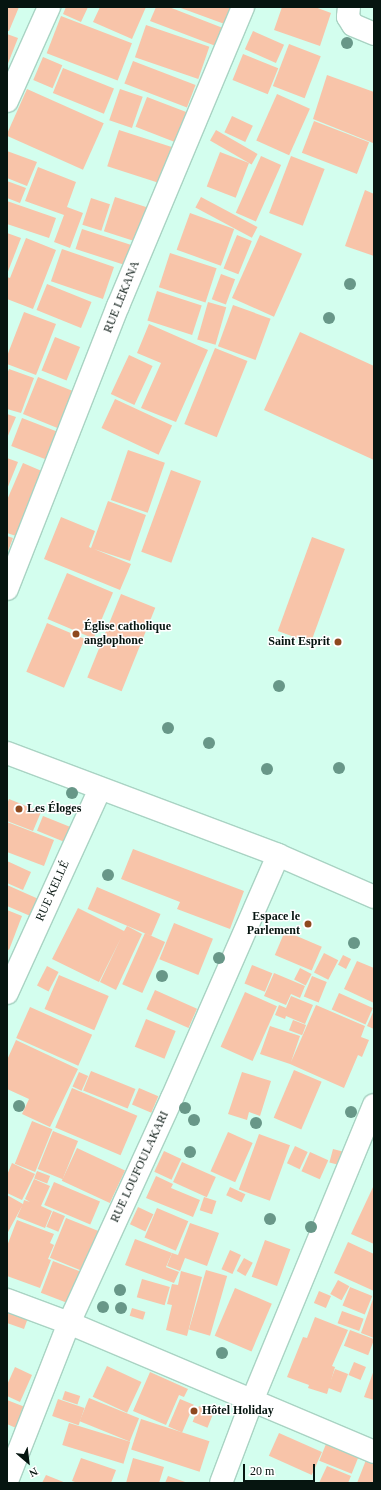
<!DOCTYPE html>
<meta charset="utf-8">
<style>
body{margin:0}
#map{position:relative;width:381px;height:1490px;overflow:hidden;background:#d3feee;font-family:"Times New Roman",serif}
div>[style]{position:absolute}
.building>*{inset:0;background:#f8c4a9;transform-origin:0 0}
.roads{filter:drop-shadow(1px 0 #a9d3c3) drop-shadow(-1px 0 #a9d3c3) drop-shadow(0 1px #a9d3c3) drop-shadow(0 -1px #a9d3c3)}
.minor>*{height:22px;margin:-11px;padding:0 11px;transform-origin:11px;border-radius:11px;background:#fff}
.major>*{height:22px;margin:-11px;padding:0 11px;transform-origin:11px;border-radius:11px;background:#fff}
.trees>*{width:12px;height:12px;margin:-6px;border-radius:50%;background:#689788}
.dots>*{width:11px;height:11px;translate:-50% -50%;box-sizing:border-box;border:2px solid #fff;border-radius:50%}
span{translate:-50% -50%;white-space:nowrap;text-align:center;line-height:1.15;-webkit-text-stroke:3px #fff;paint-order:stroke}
.street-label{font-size:12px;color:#061510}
.poi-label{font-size:12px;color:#061510;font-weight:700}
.left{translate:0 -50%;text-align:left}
.right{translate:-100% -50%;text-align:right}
.frame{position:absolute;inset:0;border:8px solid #061510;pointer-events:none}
.north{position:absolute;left:8px;top:1442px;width:40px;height:40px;-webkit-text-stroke:3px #fff;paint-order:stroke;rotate:152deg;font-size:11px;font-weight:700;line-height:16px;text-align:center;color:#061510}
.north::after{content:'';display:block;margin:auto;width:14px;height:18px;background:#061510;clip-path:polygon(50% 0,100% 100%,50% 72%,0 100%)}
.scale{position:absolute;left:243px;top:1464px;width:72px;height:18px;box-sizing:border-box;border:2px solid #061510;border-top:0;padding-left:5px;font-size:12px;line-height:14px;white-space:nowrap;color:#061510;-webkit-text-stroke:3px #fff;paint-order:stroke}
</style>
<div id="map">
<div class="building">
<i style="clip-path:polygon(7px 7px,19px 7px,9px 31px,7px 31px)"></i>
<i style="clip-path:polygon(66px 7px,88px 7px,81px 22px,63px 14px)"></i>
<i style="clip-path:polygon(100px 7px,146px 7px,132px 39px,93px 22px)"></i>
<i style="clip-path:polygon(156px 7px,169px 7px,228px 30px,221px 48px,150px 21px)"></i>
<i style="clip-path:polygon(178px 7px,237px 7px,230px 26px)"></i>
<i style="clip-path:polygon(282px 7px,315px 7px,331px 13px,320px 46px,274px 30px)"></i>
<i style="left:61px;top:16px;width:76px;height:40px;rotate:21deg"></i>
<i style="left:146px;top:25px;width:67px;height:34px;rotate:19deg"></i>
<i style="left:253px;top:31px;width:34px;height:20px;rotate:24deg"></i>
<i style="clip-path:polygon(7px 34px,18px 38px,7px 66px)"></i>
<i style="left:289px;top:44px;width:34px;height:45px;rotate:21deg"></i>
<i style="left:243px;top:54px;width:38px;height:28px;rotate:22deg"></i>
<i style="left:43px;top:57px;width:21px;height:25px;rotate:23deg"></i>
<i style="left:133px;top:61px;width:67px;height:24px;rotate:21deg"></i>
<i style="left:63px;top:68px;width:55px;height:27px;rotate:22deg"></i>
<i style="clip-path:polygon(327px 75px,374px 92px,373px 143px,313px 119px)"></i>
<i style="left:27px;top:89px;width:84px;height:51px;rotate:24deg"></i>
<i style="left:120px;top:89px;width:24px;height:33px;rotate:19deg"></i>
<i style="left:277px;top:94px;width:36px;height:51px;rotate:24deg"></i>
<i style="left:147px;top:97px;width:42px;height:32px;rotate:21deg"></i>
<i style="left:232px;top:116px;width:23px;height:18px;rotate:25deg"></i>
<i style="left:314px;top:121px;width:59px;height:34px;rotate:21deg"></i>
<i style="left:119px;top:130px;width:57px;height:38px;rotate:18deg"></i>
<i style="left:216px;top:130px;width:48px;height:12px;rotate:30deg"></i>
<i style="clip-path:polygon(7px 151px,37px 162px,27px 186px,7px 178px)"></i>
<i style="left:220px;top:152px;width:31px;height:37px;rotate:21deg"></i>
<i style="left:261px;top:156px;width:22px;height:62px;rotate:24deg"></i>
<i style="left:291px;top:156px;width:36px;height:61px;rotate:21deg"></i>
<i style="clip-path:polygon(38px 167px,76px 182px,67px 207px,83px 213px,70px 248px,54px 242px,64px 215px,25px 201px)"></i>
<i style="clip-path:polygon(7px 181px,26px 188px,20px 203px,7px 198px)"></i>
<i style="clip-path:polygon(365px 190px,374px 194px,374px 256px,345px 246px)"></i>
<i style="left:115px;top:197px;width:35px;height:36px;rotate:18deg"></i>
<i style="left:201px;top:197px;width:64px;height:12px;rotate:28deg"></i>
<i style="left:91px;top:198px;width:20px;height:28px;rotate:18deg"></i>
<i style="clip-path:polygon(7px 201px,56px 218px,49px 238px,7px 224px)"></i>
<i style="left:190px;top:213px;width:47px;height:39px;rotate:20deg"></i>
<i style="left:82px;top:229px;width:51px;height:21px;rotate:18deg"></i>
<i style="clip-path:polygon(7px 233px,21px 238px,7px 274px)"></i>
<i style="left:237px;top:235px;width:16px;height:36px;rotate:22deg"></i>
<i style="left:260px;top:235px;width:46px;height:69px;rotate:24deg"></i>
<i style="clip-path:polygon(26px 238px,56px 250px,33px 309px,7px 299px,7px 277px,10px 278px)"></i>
<i style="left:62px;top:249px;width:55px;height:34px;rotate:19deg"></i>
<i style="left:170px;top:253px;width:49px;height:36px;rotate:18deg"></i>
<i style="left:221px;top:274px;width:15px;height:27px;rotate:20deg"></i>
<i style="left:47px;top:284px;width:48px;height:28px;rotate:22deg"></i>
<i style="left:157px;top:291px;width:47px;height:31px;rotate:18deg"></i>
<i style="left:208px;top:302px;width:19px;height:39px;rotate:16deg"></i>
<i style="left:233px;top:305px;width:40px;height:44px;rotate:20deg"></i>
<i style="clip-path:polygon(24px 312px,56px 324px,36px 375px,7px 364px,7px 356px)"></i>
<i style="clip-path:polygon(149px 324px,208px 350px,176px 422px,141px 408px,161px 363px,137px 353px)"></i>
<i style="clip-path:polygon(300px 332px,374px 366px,374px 460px,264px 410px)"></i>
<i style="left:55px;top:337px;width:27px;height:36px;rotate:22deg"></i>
<i style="left:215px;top:348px;width:35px;height:82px;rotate:22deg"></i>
<i style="left:129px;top:355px;width:26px;height:43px;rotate:25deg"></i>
<i style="clip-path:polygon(9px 369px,34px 378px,21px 413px,7px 409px,7px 374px)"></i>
<i style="left:38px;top:377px;width:45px;height:40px;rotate:22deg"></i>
<i style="left:115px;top:399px;width:63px;height:32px;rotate:25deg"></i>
<i style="clip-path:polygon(7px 414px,16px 417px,7px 438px)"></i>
<i style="left:22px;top:418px;width:45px;height:30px;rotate:21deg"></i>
<i style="left:128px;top:450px;width:39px;height:53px;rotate:19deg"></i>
<i style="clip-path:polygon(7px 458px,18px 462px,7px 489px)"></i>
<i style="clip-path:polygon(23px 463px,44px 472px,16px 536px,7px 533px,7px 500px)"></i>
<i style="left:171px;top:470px;width:32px;height:87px;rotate:20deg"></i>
<i style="clip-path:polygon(108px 501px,146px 515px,130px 561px,94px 549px,131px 564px,120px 590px,44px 559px,61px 517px,95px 531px,89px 547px,91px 548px)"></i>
<i style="clip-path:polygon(7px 536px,13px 538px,7px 554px)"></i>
<i style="left:312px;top:537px;width:35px;height:100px;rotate:20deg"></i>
<i style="left:67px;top:573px;width:50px;height:50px;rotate:23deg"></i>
<i style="left:121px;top:594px;width:37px;height:90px;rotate:22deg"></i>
<i style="left:47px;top:623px;width:41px;height:53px;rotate:23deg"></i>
<i style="clip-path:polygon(9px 799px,41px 812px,33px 831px,7px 821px,7px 804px)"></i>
<i style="left:43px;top:816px;width:37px;height:16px;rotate:22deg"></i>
<i style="clip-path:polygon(7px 822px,54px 840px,44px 866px,7px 852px)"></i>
<i style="clip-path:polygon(133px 849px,244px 891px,230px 929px,177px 909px,180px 902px,121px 879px)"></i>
<i style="clip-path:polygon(7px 861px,31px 872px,23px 890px,7px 883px)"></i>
<i style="clip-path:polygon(7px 885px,43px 901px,35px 918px,7px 906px)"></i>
<i style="left:97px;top:887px;width:69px;height:24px;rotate:23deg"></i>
<i style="clip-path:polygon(78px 908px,124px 931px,127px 926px,142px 934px,116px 990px,100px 982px,121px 938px,99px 982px,52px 959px)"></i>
<i style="clip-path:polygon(7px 910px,22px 916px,9px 950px,7px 949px)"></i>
<i style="left:174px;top:923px;width:42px;height:39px;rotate:22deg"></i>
<i style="left:285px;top:931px;width:40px;height:26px;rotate:23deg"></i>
<i style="left:145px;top:933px;width:22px;height:56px;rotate:24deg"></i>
<i style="left:324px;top:953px;width:16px;height:22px;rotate:27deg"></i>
<i style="left:343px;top:955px;width:9px;height:11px;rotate:27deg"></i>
<i style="clip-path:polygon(357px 961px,374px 968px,374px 1003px,344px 989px)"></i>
<i style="left:252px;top:965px;width:22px;height:20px;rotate:22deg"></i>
<i style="left:47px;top:966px;width:13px;height:22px;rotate:27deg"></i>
<i style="left:300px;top:968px;width:13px;height:13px;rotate:27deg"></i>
<i style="clip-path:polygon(274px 973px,305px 986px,300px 998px,291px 994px,286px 1005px,264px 996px)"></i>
<i style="left:59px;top:975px;width:54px;height:37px;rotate:23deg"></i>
<i style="left:312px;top:976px;width:16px;height:22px;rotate:22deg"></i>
<i style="left:155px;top:990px;width:46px;height:21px;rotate:24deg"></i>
<i style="left:245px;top:992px;width:35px;height:60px;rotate:24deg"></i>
<i style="left:339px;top:993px;width:37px;height:18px;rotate:24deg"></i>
<i style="clip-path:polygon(291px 996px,313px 1005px,305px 1024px,286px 1016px,285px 1019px,275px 1015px,279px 1005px,286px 1008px)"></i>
<i style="clip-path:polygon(316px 1005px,365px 1026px,361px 1037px,369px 1040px,362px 1057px,358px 1055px,344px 1088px,290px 1064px,260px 1054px,270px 1026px,300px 1036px,291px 1062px)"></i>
<i style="left:30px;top:1007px;width:68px;height:34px;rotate:24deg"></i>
<i style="clip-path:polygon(374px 1010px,374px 1029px,367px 1026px)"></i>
<i style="left:146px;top:1019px;width:32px;height:30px;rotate:22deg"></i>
<i style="left:293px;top:1020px;width:14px;height:11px;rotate:21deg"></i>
<i style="clip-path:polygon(16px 1040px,78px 1069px,50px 1127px,22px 1114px,29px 1099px,7px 1089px,7px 1060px)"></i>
<i style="left:294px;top:1070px;width:30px;height:52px;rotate:23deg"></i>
<i style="left:91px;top:1071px;width:48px;height:21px;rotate:22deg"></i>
<i style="left:79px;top:1072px;width:10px;height:16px;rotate:24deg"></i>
<i style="clip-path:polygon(242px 1072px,271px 1081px,260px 1116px,249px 1112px,247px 1120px,228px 1114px)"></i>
<i style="left:72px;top:1088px;width:71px;height:43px;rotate:23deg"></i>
<i style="left:139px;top:1088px;width:21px;height:18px;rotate:23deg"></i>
<i style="left:32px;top:1121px;width:22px;height:46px;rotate:22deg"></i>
<i style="left:53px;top:1131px;width:27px;height:41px;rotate:22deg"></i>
<i style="left:228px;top:1132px;width:27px;height:43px;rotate:24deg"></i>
<i style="left:259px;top:1134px;width:33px;height:59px;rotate:20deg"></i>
<i style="left:295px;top:1146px;width:14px;height:19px;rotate:25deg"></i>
<i style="left:77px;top:1148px;width:53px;height:36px;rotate:25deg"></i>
<i style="left:333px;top:1149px;width:11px;height:14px;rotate:15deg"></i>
<i style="left:164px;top:1151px;width:19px;height:23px;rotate:25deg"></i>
<i style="left:310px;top:1152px;width:20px;height:21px;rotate:24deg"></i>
<i style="left:182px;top:1162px;width:37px;height:22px;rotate:24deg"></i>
<i style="clip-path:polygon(12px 1163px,35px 1174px,22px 1200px,7px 1193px,7px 1175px)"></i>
<i style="left:37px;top:1171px;width:14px;height:8px;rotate:21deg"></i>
<i style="clip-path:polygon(156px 1176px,173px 1184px,171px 1188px,200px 1200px,193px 1217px,146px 1198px)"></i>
<i style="clip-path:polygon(34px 1179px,50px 1186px,41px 1206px,52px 1211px,45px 1228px,17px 1217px,22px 1206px,7px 1234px,7px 1195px,23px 1204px,24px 1200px,30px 1202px,25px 1199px)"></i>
<i style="left:54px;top:1182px;width:50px;height:25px;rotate:23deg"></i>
<i style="clip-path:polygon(374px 1185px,374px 1244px,351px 1234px)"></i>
<i style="left:230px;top:1187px;width:17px;height:9px;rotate:25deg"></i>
<i style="left:204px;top:1197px;width:13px;height:14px;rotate:18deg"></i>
<i style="left:138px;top:1207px;width:17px;height:19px;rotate:25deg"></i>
<i style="left:157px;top:1208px;width:34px;height:32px;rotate:23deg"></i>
<i style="left:53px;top:1211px;width:13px;height:17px;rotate:23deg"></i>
<i style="left:66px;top:1218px;width:35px;height:43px;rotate:22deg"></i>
<i style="clip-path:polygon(17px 1220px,54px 1234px,50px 1243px,54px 1245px,48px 1259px,51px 1260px,40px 1288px,7px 1276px,7px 1246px)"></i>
<i style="clip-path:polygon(190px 1223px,219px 1233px,207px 1266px,185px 1258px,180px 1271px,167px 1266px,172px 1253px,178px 1255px)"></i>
<i style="clip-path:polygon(135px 1239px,172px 1253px,166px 1267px,179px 1272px,174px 1283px,125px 1265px)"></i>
<i style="left:265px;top:1240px;width:27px;height:39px;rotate:20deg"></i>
<i style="clip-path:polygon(348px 1242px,374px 1254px,374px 1291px,334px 1273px)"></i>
<i style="left:230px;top:1250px;width:12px;height:21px;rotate:24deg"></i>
<i style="left:244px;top:1258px;width:10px;height:15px;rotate:29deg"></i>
<i style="left:53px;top:1261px;width:30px;height:34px;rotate:21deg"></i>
<i style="left:206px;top:1270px;width:22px;height:62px;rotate:16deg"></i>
<i style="clip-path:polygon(181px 1271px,202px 1277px,187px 1336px,166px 1330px,172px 1305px,167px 1304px,172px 1284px,178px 1285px)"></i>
<i style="left:142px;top:1279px;width:29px;height:19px;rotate:16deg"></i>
<i style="left:338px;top:1280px;width:13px;height:16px;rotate:29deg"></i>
<i style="left:350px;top:1287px;width:24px;height:20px;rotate:22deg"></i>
<i style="left:235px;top:1288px;width:40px;height:52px;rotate:23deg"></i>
<i style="left:319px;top:1291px;width:13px;height:13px;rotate:23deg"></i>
<i style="clip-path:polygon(374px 1296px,374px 1338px,361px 1333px)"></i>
<i style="clip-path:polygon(10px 1308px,29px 1315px,24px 1329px,7px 1323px,7px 1316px)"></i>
<i style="left:132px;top:1308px;width:14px;height:8px;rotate:17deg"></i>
<i style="left:342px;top:1311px;width:23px;height:13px;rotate:20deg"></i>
<i style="clip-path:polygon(315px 1317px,348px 1330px,332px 1366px,335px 1367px,327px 1394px,308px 1388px,309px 1385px,287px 1377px,303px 1337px,307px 1338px)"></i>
<i style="left:350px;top:1330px;width:26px;height:17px;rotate:21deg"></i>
<i style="left:354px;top:1362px;width:13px;height:14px;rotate:23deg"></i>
<i style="left:107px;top:1366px;width:38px;height:34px;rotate:25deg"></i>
<i style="clip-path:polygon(15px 1367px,32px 1375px,20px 1402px,7px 1396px,7px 1385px)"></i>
<i style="left:335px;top:1369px;width:14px;height:20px;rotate:21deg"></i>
<i style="clip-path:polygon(374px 1370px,374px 1400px,364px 1397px)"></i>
<i style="clip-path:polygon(150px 1372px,188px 1389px,184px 1397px,179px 1395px,166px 1425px,133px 1411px)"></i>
<i style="left:65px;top:1391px;width:16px;height:9px;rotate:18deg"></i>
<i style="left:89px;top:1398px;width:54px;height:25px;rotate:22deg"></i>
<i style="left:58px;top:1399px;width:28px;height:18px;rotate:19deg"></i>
<i style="left:180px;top:1399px;width:15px;height:30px;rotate:23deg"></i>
<i style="clip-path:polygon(7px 1400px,25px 1407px,16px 1428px,7px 1424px)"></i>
<i style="left:199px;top:1406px;width:16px;height:17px;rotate:22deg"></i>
<i style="left:141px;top:1419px;width:72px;height:32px;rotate:18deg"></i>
<i style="left:69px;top:1423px;width:64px;height:23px;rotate:17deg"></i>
<i style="left:279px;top:1433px;width:47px;height:25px;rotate:24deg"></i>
<i style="left:326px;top:1444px;width:35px;height:18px;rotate:22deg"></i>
<i style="clip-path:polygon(81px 1458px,116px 1470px,111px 1483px,78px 1483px,72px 1481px)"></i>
<i style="clip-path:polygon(133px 1458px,164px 1467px,159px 1483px,126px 1483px)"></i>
<i style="clip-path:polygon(366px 1460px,374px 1463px,374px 1480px,372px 1483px,357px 1483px)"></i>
<i style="clip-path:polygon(327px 1466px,351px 1476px,348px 1483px,319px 1483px)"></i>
<i style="clip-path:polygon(46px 1475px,66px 1483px,42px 1483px)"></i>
<i style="clip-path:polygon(168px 1476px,188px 1483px,165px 1483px)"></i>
</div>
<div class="roads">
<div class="minor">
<i style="left:349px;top:7px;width:10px;rotate:96deg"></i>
<i style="left:348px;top:17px;width:9px;rotate:58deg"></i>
<i style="left:353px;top:25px;width:23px;rotate:23deg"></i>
<i style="left:7px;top:101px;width:103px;rotate:-65.9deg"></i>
<i style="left:7px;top:589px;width:304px;rotate:-68.6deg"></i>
<i style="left:118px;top:306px;width:324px;rotate:-67.3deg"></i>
<i style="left:7px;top:993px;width:224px;rotate:-65.5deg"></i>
<i style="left:7px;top:1300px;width:66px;rotate:20.4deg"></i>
<i style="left:69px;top:1323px;width:331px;rotate:22.9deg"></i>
<i style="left:7px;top:1481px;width:170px;rotate:-68.6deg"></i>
<i style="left:69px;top:1323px;width:247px;rotate:-65.4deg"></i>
<i style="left:172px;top:1098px;width:265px;rotate:-66.4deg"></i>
<i style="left:221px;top:1483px;width:88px;rotate:-69.3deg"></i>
<i style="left:252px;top:1401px;width:320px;rotate:-67.6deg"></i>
</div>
<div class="major">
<i style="left:7px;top:753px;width:290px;rotate:20.6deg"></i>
<i style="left:278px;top:855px;width:105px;rotate:23.6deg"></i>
</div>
</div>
<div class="trees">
<i style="left:347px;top:43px"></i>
<i style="left:350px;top:284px"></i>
<i style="left:329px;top:318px"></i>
<i style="left:279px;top:686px"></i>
<i style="left:168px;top:728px"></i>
<i style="left:209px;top:743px"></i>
<i style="left:339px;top:768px"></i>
<i style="left:267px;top:769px"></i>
<i style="left:72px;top:793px"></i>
<i style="left:108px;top:875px"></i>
<i style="left:354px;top:943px"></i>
<i style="left:219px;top:958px"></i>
<i style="left:162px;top:976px"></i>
<i style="left:19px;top:1106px"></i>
<i style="left:185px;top:1108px"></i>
<i style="left:351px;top:1112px"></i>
<i style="left:194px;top:1120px"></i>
<i style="left:256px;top:1123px"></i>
<i style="left:190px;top:1152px"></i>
<i style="left:270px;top:1219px"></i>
<i style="left:311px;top:1227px"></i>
<i style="left:120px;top:1290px"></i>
<i style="left:103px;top:1307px"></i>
<i style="left:121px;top:1308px"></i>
<i style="left:222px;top:1353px"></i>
</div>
<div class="dots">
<i style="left:76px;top:634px;background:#8e491f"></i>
<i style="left:338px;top:642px;background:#8e491f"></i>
<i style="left:19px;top:809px;background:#8e491f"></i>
<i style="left:308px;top:924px;background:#8e491f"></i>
<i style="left:194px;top:1411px;background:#8e491f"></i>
</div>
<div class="street-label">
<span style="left:122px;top:297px;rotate:-68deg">RUE LEKANA</span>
<span style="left:53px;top:891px;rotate:-66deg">RUE KELLÉ</span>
<span style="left:140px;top:1167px;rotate:-65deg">RUE LOUFOULAKARI</span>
</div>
<div class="poi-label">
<span class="left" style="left:84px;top:634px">Église catholique<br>anglophone</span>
<span class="right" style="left:330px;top:642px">Saint Esprit</span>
<span class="left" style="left:27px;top:809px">Les Éloges</span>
<span class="right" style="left:300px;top:924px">Espace le<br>Parlement</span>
<span class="left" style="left:202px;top:1411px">Hôtel Holiday</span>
</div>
<div class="frame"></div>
<div class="north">N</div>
<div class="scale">20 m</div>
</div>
